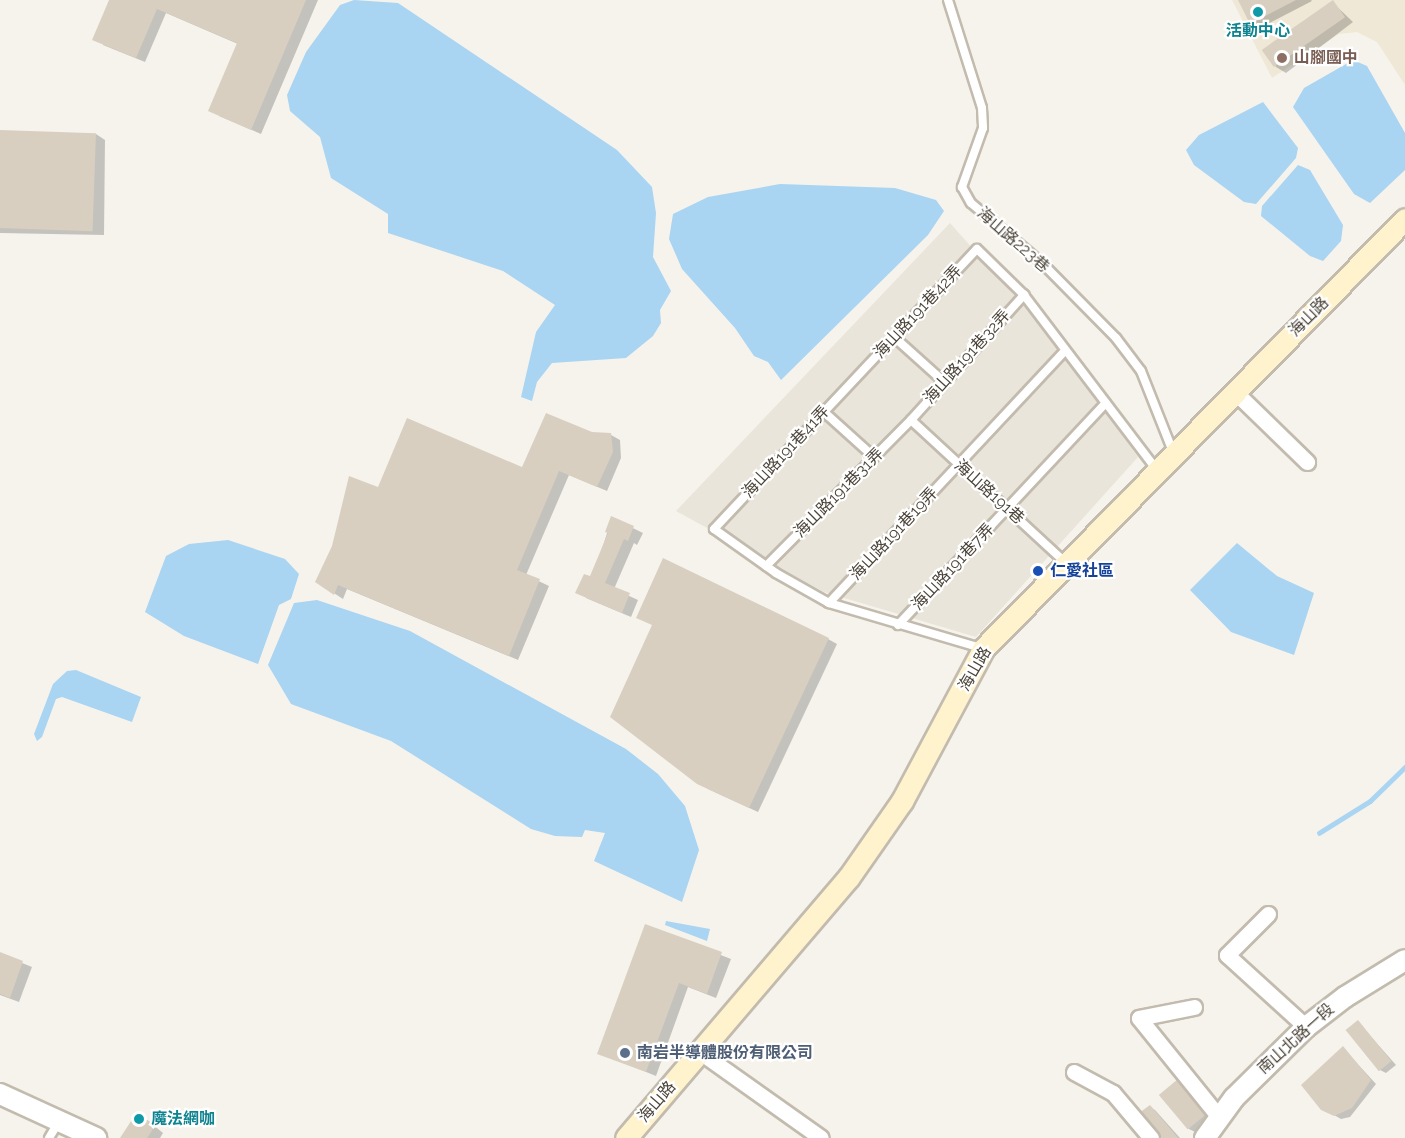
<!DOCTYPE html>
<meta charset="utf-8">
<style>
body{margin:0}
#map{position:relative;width:1405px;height:1138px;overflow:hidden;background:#f6f3ec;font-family:Raleway,"Noto Sans TC",sans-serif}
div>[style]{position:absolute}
.residential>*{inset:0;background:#eae5da}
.education>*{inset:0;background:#efe8d6}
.water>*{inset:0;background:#a9d4f2}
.shadow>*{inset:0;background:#0003}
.stream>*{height:4.5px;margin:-2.25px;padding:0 2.25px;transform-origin:2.25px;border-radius:2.25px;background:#a9d4f2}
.building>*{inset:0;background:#d8cfc1;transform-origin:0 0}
.roads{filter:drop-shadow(2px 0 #c2bbae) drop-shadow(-2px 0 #c2bbae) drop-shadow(0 2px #c2bbae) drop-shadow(0 -2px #c2bbae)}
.service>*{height:8px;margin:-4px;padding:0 4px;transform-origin:4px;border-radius:4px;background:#fff}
.minor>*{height:15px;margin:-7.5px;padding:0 7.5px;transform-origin:7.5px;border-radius:7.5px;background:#fff}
.tertiary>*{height:20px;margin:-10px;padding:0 10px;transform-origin:10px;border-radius:10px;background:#fff}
.secondary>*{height:21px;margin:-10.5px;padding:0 10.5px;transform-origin:10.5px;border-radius:10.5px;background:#fff3cd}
.dots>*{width:16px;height:16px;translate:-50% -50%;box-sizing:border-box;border:3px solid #fff;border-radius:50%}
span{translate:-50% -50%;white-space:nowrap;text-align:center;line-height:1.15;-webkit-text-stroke:4.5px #fff;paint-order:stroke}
.culture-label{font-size:16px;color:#0d838f;font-weight:700}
.left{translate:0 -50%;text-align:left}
.education-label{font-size:16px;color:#785e54;font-weight:700}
.street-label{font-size:16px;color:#4b4439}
.transit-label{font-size:16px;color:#164399;font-weight:700}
.service-label{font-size:16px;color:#4e5e75;font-weight:700}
</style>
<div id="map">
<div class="residential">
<i style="clip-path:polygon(950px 223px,1046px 331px,1138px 457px,976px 637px,824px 592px,676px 511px)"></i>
</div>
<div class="education">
<i style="clip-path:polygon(1232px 0,1405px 0,1405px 85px,1377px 42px,1357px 32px,1339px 34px,1272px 78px)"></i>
</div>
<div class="water">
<i style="clip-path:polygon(354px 0,398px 3px,617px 150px,652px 187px,656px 213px,653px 257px,671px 291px,660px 310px,661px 323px,653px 336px,626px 358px,552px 363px,537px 382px,532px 401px,521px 397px,536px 332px,555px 305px,503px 271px,388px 233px,388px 214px,331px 178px,320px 137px,290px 111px,287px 95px,306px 52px,340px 5px)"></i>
<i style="clip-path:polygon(1353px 60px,1367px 66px,1405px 133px,1405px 170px,1370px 203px,1354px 194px,1293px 107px,1304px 88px)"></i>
<i style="clip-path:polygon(1263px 102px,1298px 148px,1296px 158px,1256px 204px,1244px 202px,1194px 165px,1186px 150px,1199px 135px)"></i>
<i style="clip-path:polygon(1298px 165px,1310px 170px,1343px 225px,1341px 241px,1323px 261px,1310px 256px,1261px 216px,1262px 206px)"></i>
<i style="clip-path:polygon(780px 184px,895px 188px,936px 200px,944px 211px,928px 235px,781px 380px,768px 362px,754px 356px,735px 328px,682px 269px,669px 239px,673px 214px,708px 197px)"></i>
<i style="clip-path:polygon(228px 540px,285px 559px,299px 574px,291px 599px,279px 605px,258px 664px,184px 636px,145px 612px,166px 556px,189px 544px)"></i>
<i style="clip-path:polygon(1237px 543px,1277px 576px,1314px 593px,1294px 655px,1231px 632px,1190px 590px)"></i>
<i style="clip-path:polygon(317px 600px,410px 631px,626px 749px,658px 774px,685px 806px,699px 850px,682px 902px,594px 861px,605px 833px,585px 830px,582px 837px,555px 836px,531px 829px,391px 741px,291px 704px,268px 665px,294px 603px)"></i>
<i style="clip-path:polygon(76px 670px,141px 697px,132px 722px,62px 697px,56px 699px,42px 737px,37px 741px,34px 734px,53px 684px,67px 671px)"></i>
<i style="clip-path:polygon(666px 921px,710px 929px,707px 941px,665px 925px)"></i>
</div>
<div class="shadow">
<i style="clip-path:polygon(111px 0,318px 0,261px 134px,219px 116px,238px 44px,166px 13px,145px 62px,103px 45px)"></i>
<i style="clip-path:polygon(1239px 0,1311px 0,1312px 1px,1260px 28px,1251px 23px)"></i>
<i style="clip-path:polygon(1332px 2px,1353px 22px,1286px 73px,1276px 67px,1265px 52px)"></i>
<i style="clip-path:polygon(0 132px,96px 134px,105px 140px,104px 235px,0 233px)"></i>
<i style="clip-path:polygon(592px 434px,611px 435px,620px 440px,621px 458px,607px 491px,569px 475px,526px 575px,549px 586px,518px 660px,347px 589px,343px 599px,317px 582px,379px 489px,523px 469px)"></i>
<i style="clip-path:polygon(612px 518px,643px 533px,637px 545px,634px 543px,614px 589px,638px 600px,631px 617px,586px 598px)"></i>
<i style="clip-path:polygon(654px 626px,828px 639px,837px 644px,758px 812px,708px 789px)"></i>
<i style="clip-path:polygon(646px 926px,731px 959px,716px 998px,688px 987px,656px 1076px,599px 1053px)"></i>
<i style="clip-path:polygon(0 954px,32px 967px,19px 1002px,0 995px)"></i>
<i style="clip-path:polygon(1358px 1022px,1396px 1065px,1386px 1073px,1380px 1070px)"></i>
<i style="clip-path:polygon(1343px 1048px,1376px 1084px,1350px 1117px,1341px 1119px,1322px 1108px)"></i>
<i style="clip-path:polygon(1178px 1081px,1212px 1117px,1195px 1132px,1189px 1129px)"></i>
<i style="clip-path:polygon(1150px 1107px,1155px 1110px,1180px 1138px,1163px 1138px)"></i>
<i style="clip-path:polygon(146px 1119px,163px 1133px,160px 1138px,122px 1138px)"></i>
</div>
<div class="stream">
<i style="left:1319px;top:833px;width:60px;rotate:-32.1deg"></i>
<i style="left:1370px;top:801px;width:49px;rotate:-44.2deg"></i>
</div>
<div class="building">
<i style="clip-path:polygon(109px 0,306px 0,251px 130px,208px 111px,237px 43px,157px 9px,136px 58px,92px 40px)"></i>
<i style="clip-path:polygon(1238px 0,1296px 0,1250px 24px)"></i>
<i style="left:1333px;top:0;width:21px;height:87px;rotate:55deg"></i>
<i style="left:0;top:130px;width:96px;height:98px;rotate:2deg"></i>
<i style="clip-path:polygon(546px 413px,592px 432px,611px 433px,613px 452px,597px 487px,559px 471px,517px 570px,540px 579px,509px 656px,338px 585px,334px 595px,315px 582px,332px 546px,349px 476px,378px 487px,407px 418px,522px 467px)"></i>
<i style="clip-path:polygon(611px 516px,634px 526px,628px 541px,624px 539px,605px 583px,630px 593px,622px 613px,575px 593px,584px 574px,590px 576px,608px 533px,605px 532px)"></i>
<i style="clip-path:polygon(663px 558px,829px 638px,749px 808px,697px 784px,610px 717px,652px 625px,636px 618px)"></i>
<i style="clip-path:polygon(645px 924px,722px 952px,707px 994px,679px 983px,646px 1072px,597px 1054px)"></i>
<i style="clip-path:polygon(0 952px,23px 961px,10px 998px,0 994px)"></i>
<i style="left:1358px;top:1020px;width:53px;height:16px;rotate:51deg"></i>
<i style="clip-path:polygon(1343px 1046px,1371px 1080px,1352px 1108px,1334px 1116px,1321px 1110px,1301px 1085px)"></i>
<i style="left:1178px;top:1079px;width:45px;height:25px;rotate:50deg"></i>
<i style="clip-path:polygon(1150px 1105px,1178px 1138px,1161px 1138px,1139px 1113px)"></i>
<i style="clip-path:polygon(137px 1112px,155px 1126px,147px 1138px,120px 1138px)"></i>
</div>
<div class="roads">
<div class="service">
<i style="left:948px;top:0;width:113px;rotate:72.5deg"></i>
<i style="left:982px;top:108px;width:20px;rotate:87deg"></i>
<i style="left:983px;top:128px;width:63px;rotate:109.6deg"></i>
<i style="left:962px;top:187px;width:18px;rotate:61deg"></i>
<i style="left:971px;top:203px;width:94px;rotate:40.3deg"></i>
<i style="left:1043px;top:264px;width:104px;rotate:45.4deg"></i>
<i style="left:1116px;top:338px;width:41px;rotate:52.9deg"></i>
<i style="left:1141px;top:371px;width:87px;rotate:68.4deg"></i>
<i style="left:894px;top:337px;width:66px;rotate:41.9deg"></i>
<i style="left:824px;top:412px;width:67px;rotate:42deg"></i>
<i style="left:911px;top:420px;width:211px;rotate:42.7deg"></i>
<i style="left:766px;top:566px;width:206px;rotate:-45.2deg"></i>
<i style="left:911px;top:420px;width:169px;rotate:-47.9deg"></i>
<i style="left:829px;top:603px;width:345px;rotate:-46.9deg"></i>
<i style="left:898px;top:625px;width:304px;rotate:-46.9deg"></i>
<i style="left:981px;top:648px;width:159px;rotate:-163.5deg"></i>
<i style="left:829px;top:603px;width:61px;rotate:-150.5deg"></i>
<i style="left:776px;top:573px;width:76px;rotate:-144.6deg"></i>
<i style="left:714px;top:529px;width:384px;rotate:-46.8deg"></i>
<i style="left:977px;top:249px;width:66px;rotate:44.4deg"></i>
<i style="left:1024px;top:295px;width:220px;rotate:52.8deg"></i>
<i style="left:49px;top:1138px;width:17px;rotate:-59deg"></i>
</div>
<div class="minor">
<i style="left:1234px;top:391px;width:102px;rotate:44.2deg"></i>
<i style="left:1268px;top:914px;width:58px;rotate:135deg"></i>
<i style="left:1227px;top:955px;width:107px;rotate:42.3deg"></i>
<i style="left:1194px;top:1007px;width:56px;rotate:168.7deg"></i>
<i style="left:1139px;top:1018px;width:126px;rotate:51.1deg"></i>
<i style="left:700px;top:1052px;width:148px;rotate:35.4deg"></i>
<i style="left:1074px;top:1072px;width:44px;rotate:28.3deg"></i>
<i style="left:1113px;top:1093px;width:59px;rotate:49.8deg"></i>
</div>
<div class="tertiary">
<i style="left:0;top:1094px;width:106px;rotate:24.6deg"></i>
<i style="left:1205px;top:1138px;width:49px;rotate:-54.1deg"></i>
<i style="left:1234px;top:1098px;width:101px;rotate:-44.6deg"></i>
<i style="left:1306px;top:1027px;width:49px;rotate:-37.6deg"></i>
<i style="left:1345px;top:997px;width:70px;rotate:-31.7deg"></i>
</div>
<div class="secondary">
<i style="left:626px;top:1138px;width:343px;rotate:-49.5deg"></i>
<i style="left:849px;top:877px;width:93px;rotate:-55.1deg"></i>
<i style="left:902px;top:801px;width:172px;rotate:-61.9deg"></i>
<i style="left:983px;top:649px;width:602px;rotate:-45.54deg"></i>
</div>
</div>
<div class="dots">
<i style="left:1258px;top:12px;background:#0f9aa8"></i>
<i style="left:1282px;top:58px;background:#8d6e63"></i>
<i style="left:1038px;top:571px;background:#1a4fb4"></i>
<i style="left:625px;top:1053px;background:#5c6f8a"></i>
<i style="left:139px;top:1119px;background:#0f9aa8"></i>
</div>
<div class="culture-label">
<span style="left:1258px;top:31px">活動中心</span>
<span class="left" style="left:151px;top:1119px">魔法網咖</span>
</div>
<div class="education-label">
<span class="left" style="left:1294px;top:58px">山腳國中</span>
</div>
<div class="street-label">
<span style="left:1013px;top:240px;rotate:41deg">海山路223巷</span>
<span style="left:918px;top:312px;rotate:-47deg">海山路191巷42弄</span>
<span style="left:1309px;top:317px;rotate:-45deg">海山路</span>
<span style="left:967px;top:357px;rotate:-48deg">海山路191巷32弄</span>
<span style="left:786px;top:452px;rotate:-47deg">海山路191巷41弄</span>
<span style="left:989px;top:492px;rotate:42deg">海山路191巷</span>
<span style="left:839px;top:493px;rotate:-45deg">海山路191巷31弄</span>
<span style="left:894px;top:534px;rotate:-47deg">海山路191巷19弄</span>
<span style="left:953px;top:567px;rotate:-47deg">海山路191巷7弄</span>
<span style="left:975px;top:669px;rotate:-60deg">海山路</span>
<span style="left:1296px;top:1039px;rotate:-42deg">南山北路一段</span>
<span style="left:657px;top:1102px;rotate:-49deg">海山路</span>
</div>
<div class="transit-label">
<span class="left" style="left:1050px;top:571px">仁愛社區</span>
</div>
<div class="service-label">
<span class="left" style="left:637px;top:1053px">南岩半導體股份有限公司</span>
</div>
</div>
